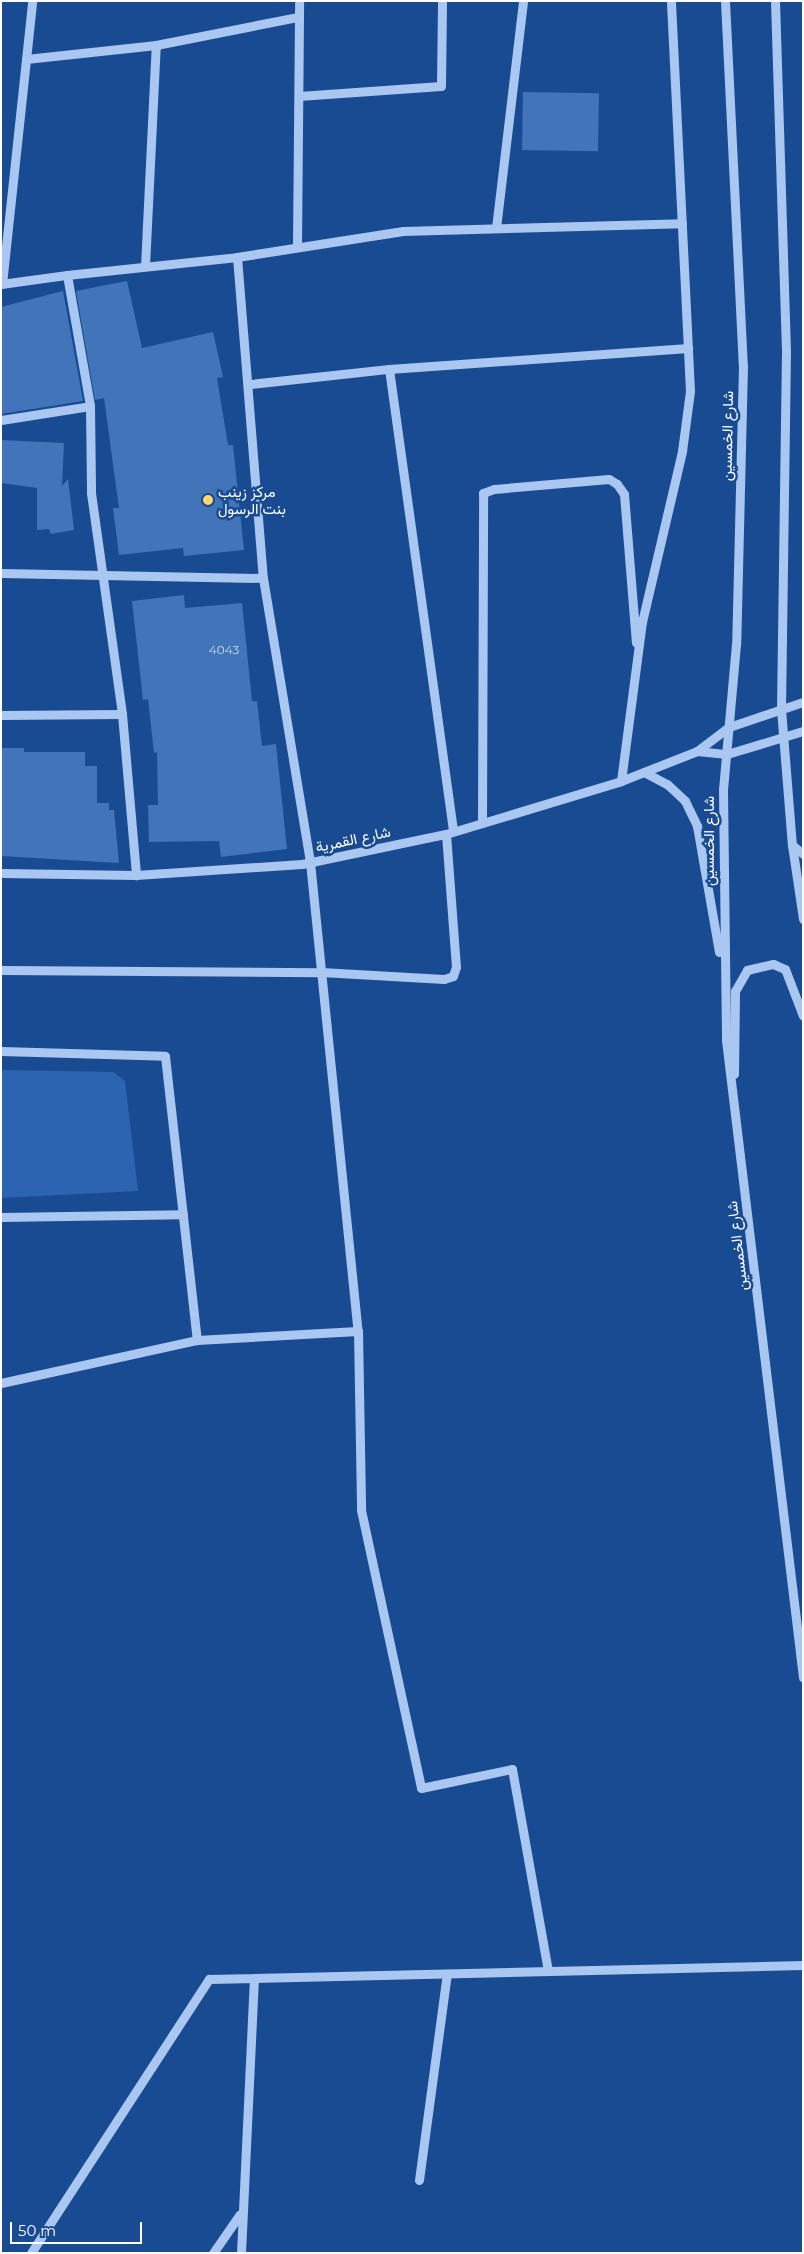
<!DOCTYPE html>
<meta charset="utf-8">
<style>
body{margin:0}
#map{position:relative;width:804px;height:2254px;overflow:hidden;background:#194b93;font-family:Montserrat,Vazirmatn,sans-serif}
div>[style]{position:absolute}
.green>*{inset:0;background:#2c64b1}
.building>*{inset:0;background:#4274ba;transform-origin:0 0}
.minor>*{height:9px;margin:-4.5px;padding:0 4.5px;transform-origin:4.5px;border-radius:4.5px;background:#a9c7f0}
.dots>*{width:14px;height:14px;translate:-50% -50%;box-sizing:border-box;border:2px solid #194b93;border-radius:50%}
span{translate:-50% -50%;white-space:nowrap;text-align:center;line-height:1.15;-webkit-text-stroke:5px #194b93;paint-order:stroke}
.number-label{font-size:12px;color:#d0dcee}
.number-label span{-webkit-text-stroke-width:0}
.street-label{font-size:15px;color:#fff}
.poi-label{font-size:15px;color:#fff}
.left{translate:0 -50%;text-align:left}
.frame{position:absolute;inset:0;border:2px solid #fff;pointer-events:none}
.scale{position:absolute;left:10px;top:2222px;width:132px;height:22px;box-sizing:border-box;border:2px solid #fff;border-top:0;padding-left:6px;font-size:15px;line-height:18px;white-space:nowrap;color:#fff;-webkit-text-stroke:4px #194b93;paint-order:stroke}
</style>
<div id="map">
<div class="green">
<i style="clip-path:polygon(1px 1070px,113px 1072px,125px 1081px,138px 1191px,1px 1198px)"></i>
</div>
<div class="building">
<i style="left:523px;top:92px;width:76px;height:58px;rotate:1deg"></i>
<i style="clip-path:polygon(127px 281px,142px 348px,213px 332px,223px 377px,217px 378px,228px 445px,233px 445px,244px 550px,184px 556px,183px 548px,119px 555px,113px 508px,119px 508px,104px 398px,95px 400px,76px 291px)"></i>
<i style="clip-path:polygon(63px 291px,83px 401px,1px 414px,1px 307px)"></i>
<i style="clip-path:polygon(1px 440px,64px 443px,62px 486px,68px 479px,74px 530px,51px 534px,49px 529px,37px 530px,37px 488px,1px 483px)"></i>
<i style="clip-path:polygon(184px 595px,185px 608px,242px 603px,252px 701px,257px 701px,262px 746px,276px 744px,287px 849px,221px 857px,219px 841px,149px 842px,148px 805px,158px 805px,157px 752px,154px 753px,148px 699px,143px 700px,132px 601px)"></i>
<i style="clip-path:polygon(1px 748px,24px 748px,24px 752px,85px 752px,85px 766px,97px 766px,97px 803px,109px 803px,109px 810px,114px 810px,119px 863px,1px 856px)"></i>
</div>
<div class="minor">
<i style="left:725px;top:1px;width:365px;rotate:87.2deg"></i>
<i style="left:743px;top:366px;width:278px;rotate:91.4deg"></i>
<i style="left:736px;top:644px;width:147px;rotate:95.1deg"></i>
<i style="left:723px;top:790px;width:250px;rotate:89.3deg"></i>
<i style="left:726px;top:1040px;width:642px;rotate:83.11deg"></i>
<i style="left:775px;top:1px;width:350px;rotate:88.2deg"></i>
<i style="left:786px;top:351px;width:358px;rotate:90.8deg"></i>
<i style="left:781px;top:709px;width:136px;rotate:85.4deg"></i>
<i style="left:792px;top:845px;width:75px;rotate:81.5deg"></i>
<i style="left:26px;top:59px;width:131px;rotate:-6.1deg"></i>
<i style="left:156px;top:45px;width:145px;rotate:-11.2deg"></i>
<i style="left:299px;top:96px;width:142px;rotate:-4deg"></i>
<i style="left:441px;top:86px;width:85px;rotate:-89.3deg"></i>
<i style="left:496px;top:228px;width:229px;rotate:-83.2deg"></i>
<i style="left:297px;top:246px;width:245px;rotate:-89.5deg"></i>
<i style="left:237px;top:257px;width:322px;rotate:85.4deg"></i>
<i style="left:263px;top:578px;width:288px;rotate:80.6deg"></i>
<i style="left:310px;top:862px;width:471px;rotate:84.2deg"></i>
<i style="left:358px;top:1331px;width:179px;rotate:89deg"></i>
<i style="left:361px;top:1510px;width:284px;rotate:77.8deg"></i>
<i style="left:421px;top:1788px;width:93px;rotate:-11.8deg"></i>
<i style="left:512px;top:1769px;width:205px;rotate:79.9deg"></i>
<i style="left:145px;top:266px;width:221px;rotate:-87.2deg"></i>
<i style="left:67px;top:275px;width:171px;rotate:-6deg"></i>
<i style="left:237px;top:257px;width:168px;rotate:-8.9deg"></i>
<i style="left:403px;top:231px;width:279px;rotate:-1.6deg"></i>
<i style="left:1px;top:284px;width:67px;rotate:-7.8deg"></i>
<i style="left:67px;top:275px;width:133px;rotate:80deg"></i>
<i style="left:90px;top:406px;width:87px;rotate:89.3deg"></i>
<i style="left:91px;top:493px;width:223px;rotate:82deg"></i>
<i style="left:122px;top:714px;width:162px;rotate:85deg"></i>
<i style="left:2px;top:284px;width:285px;rotate:-83.9deg"></i>
<i style="left:389px;top:369px;width:466px;rotate:82.1deg"></i>
<i style="left:250px;top:384px;width:140px;rotate:-6.2deg"></i>
<i style="left:389px;top:369px;width:300px;rotate:-4deg"></i>
<i style="left:1px;top:420px;width:90px;rotate:-8.9deg"></i>
<i style="left:1px;top:573px;width:262px;rotate:1.1deg"></i>
<i style="left:1px;top:715px;width:121px;rotate:-0.5deg"></i>
<i style="left:697px;top:751px;width:30px;rotate:6deg"></i>
<i style="left:727px;top:754px;width:79px;rotate:-16.8deg"></i>
<i style="left:644px;top:772px;width:26px;rotate:28deg"></i>
<i style="left:667px;top:784px;width:25px;rotate:43deg"></i>
<i style="left:685px;top:801px;width:28px;rotate:64deg"></i>
<i style="left:697px;top:826px;width:128px;rotate:80.1deg"></i>
<i style="left:621px;top:781px;width:160px;rotate:-82.5deg"></i>
<i style="left:642px;top:622px;width:176px;rotate:-76.8deg"></i>
<i style="left:682px;top:451px;width:61px;rotate:-82.4deg"></i>
<i style="left:690px;top:391px;width:390px;rotate:-92.8deg"></i>
<i style="left:482px;top:823px;width:330px;rotate:-89.8deg"></i>
<i style="left:483px;top:493px;width:12px;rotate:-20deg"></i>
<i style="left:494px;top:489px;width:115px;rotate:-5deg"></i>
<i style="left:609px;top:479px;width:9px;rotate:32deg"></i>
<i style="left:617px;top:484px;width:12px;rotate:55deg"></i>
<i style="left:624px;top:494px;width:149px;rotate:85.4deg"></i>
<i style="left:792px;top:845px;width:14px;rotate:39deg"></i>
<i style="left:1px;top:873px;width:135px;rotate:0.8deg"></i>
<i style="left:136px;top:875px;width:166px;rotate:-3.8deg"></i>
<i style="left:302px;top:864px;width:147px;rotate:-11.8deg"></i>
<i style="left:446px;top:834px;width:183px;rotate:-16.8deg"></i>
<i style="left:621px;top:781px;width:82px;rotate:-21.5deg"></i>
<i style="left:697px;top:751px;width:40px;rotate:-37deg"></i>
<i style="left:729px;top:727px;width:78px;rotate:-18.7deg"></i>
<i style="left:1px;top:970px;width:320px;rotate:0.4deg"></i>
<i style="left:321px;top:972px;width:123px;rotate:3.3deg"></i>
<i style="left:444px;top:979px;width:9px;rotate:-18deg"></i>
<i style="left:453px;top:976px;width:9px;rotate:-72deg"></i>
<i style="left:456px;top:967px;width:133px;rotate:-94.3deg"></i>
<i style="left:1px;top:1051px;width:164px;rotate:1.7deg"></i>
<i style="left:165px;top:1056px;width:286px;rotate:83.6deg"></i>
<i style="left:734px;top:1074px;width:83px;rotate:-89.3deg"></i>
<i style="left:735px;top:991px;width:24px;rotate:-60deg"></i>
<i style="left:747px;top:970px;width:27px;rotate:-13deg"></i>
<i style="left:773px;top:964px;width:13px;rotate:23deg"></i>
<i style="left:785px;top:969px;width:50px;rotate:69deg"></i>
<i style="left:1px;top:1217px;width:182px;rotate:-0.9deg"></i>
<i style="left:1px;top:1383px;width:201px;rotate:-12.4deg"></i>
<i style="left:197px;top:1340px;width:161px;rotate:-3.2deg"></i>
<i style="left:419px;top:2180px;width:208px;rotate:-82.3deg"></i>
<i style="left:31px;top:2253px;width:327px;rotate:-57deg"></i>
<i style="left:209px;top:1979px;width:594px;rotate:-1.35deg"></i>
<i style="left:213px;top:2253px;width:47px;rotate:-55.3deg"></i>
<i style="left:241px;top:2253px;width:275px;rotate:-87.3deg"></i>
</div>
<div class="dots">
<i style="left:208px;top:500px;background:#ffd868"></i>
</div>
<div class="number-label">
<span style="left:224px;top:650px">4043</span>
</div>
<div class="street-label">
<span style="left:727px;top:436px;rotate:-89deg">شارع الخمسين</span>
<span style="left:353px;top:839px;rotate:-12deg">شارع القمرية</span>
<span style="left:709px;top:841px;rotate:-90deg">شارع الخمسين</span>
<span style="left:737px;top:1246px;rotate:-97deg">شارع الخمسين</span>
</div>
<div class="poi-label">
<span class="left" style="left:218px;top:500px">مركز زينب<br>بنت الرسول</span>
</div>
<div class="frame"></div>
<div class="scale">50 m</div>
</div>
